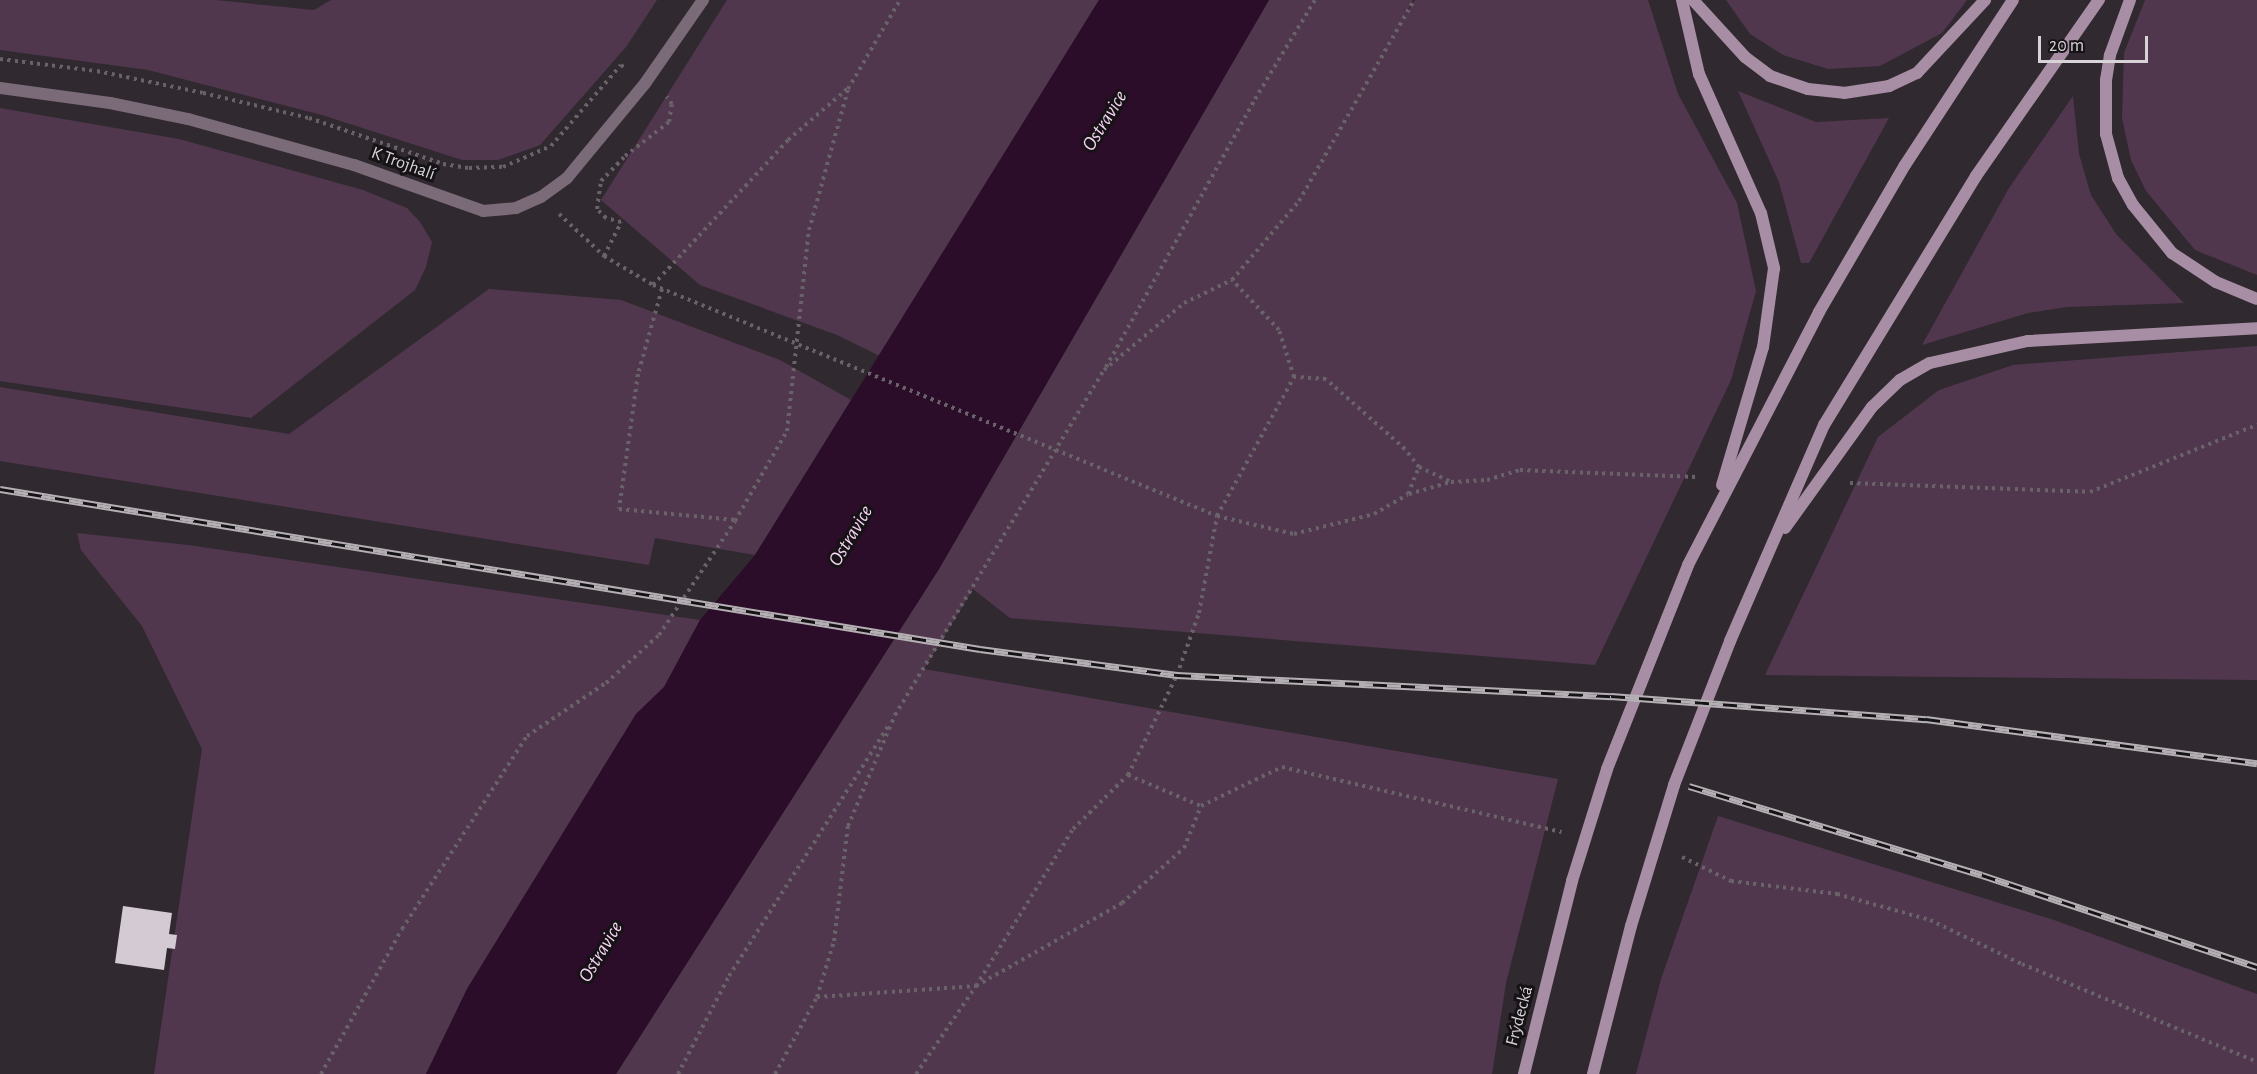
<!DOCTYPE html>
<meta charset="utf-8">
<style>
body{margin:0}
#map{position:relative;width:2257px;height:1074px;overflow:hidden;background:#312930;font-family:"Alegreya Sans",sans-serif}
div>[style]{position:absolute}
.green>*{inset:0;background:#50374e}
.water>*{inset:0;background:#2b0d29}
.building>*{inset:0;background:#d4cad3}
.path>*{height:4px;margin-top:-2px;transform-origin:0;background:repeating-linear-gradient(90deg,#696268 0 3px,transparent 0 7.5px)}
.minor>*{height:12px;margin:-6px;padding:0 6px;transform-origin:6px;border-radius:6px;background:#7b6b79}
.secondary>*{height:12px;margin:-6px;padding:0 6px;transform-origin:6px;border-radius:6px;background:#a78ea5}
.rail>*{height:7px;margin-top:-3.5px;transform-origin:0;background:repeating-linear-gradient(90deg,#161316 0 14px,#b5b0b4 0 28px);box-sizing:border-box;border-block:2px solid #b5b0b4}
span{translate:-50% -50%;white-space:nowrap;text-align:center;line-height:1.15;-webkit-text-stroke:6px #161316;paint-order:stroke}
.street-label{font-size:18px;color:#d8d3d7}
.water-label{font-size:20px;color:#f9d5f5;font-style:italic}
.scale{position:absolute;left:2038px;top:36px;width:110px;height:27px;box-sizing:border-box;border:3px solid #d8d3d7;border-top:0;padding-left:8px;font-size:18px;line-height:21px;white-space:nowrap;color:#d8d3d7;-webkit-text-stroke:4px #161316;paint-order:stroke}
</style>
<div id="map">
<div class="green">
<i style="clip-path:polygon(0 0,216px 0,314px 10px,331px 0,657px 0,626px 47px,540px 145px,498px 160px,462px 160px,322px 115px,148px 70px,0 50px)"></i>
<i style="clip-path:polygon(727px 0,1099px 0,880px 356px,837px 335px,700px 285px,601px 200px)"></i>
<i style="clip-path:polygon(1269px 0,1413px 0,1405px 15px,1415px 0,1648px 0,1678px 94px,1737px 203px,1756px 291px,1731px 380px,1595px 665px,1010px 618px,973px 589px,924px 669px,1558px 779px,1506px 983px,1492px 1074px,616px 1074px,939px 569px)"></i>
<i style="clip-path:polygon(1726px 0,1967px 0,1942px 33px,1880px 66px,1828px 69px,1783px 55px,1750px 34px)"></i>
<i style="clip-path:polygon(2145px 0,2257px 0,2257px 275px,2195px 250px,2146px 191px,2131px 160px,2122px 118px,2124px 53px)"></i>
<i style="clip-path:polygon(1738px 91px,1816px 122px,1889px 118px,1809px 263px,1801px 263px,1779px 182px)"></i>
<i style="clip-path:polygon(2073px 96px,2079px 154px,2091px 195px,2116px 234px,2184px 303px,2067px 307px,2028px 313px,1922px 345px,2009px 188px)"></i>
<i style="clip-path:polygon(0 108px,179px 139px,363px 190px,407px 208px,420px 222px,432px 242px,426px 267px,415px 290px,251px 418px,0 381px)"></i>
<i style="clip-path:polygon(489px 289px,621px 300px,780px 360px,851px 400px,755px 555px,655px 538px,649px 565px,0 461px,0 387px,289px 434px)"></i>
<i style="clip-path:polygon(2257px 346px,2257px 680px,1765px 675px,1878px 437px,1939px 390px,2013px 365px)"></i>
<i style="clip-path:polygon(77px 533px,188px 545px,700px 620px,664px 687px,636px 714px,467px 989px,426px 1074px,154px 1074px,202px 749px,142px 626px,81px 550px)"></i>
<i style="clip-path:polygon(1718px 816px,2054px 920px,2257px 994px,2257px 1074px,1636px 1074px,1661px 979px)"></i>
</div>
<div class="water">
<i style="clip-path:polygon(1099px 0,1269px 0,939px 569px,616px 1074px,426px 1074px,467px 989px,636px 714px,664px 687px,700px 620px,755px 555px)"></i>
</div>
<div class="building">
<i style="clip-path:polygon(123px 906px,172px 913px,169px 934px,177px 935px,175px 949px,167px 948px,164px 970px,115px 963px)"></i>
</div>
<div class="path">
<i style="left:0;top:59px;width:98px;rotate:7.1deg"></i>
<i style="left:97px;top:71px;width:108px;rotate:11.7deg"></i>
<i style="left:203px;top:93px;width:109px;rotate:13.3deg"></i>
<i style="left:309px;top:118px;width:142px;rotate:18.9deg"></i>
<i style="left:443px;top:164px;width:26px;rotate:9deg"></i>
<i style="left:469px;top:168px;width:34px;rotate:-2deg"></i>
<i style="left:503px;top:167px;width:52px;rotate:-23.6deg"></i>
<i style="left:551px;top:146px;width:107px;rotate:-49.2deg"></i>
<i style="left:621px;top:65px;width:6px;rotate:39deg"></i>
<i style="left:559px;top:214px;width:62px;rotate:43deg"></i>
<i style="left:604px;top:256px;width:57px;rotate:30.6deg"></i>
<i style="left:653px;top:285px;width:609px;rotate:22.27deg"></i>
<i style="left:1217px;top:516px;width:79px;rotate:13.2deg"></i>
<i style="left:1294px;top:534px;width:82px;rotate:-14deg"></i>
<i style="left:1374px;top:514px;width:39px;rotate:-30deg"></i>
<i style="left:1408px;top:494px;width:29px;rotate:-68deg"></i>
<i style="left:1419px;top:467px;width:23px;rotate:-128deg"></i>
<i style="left:1405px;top:449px;width:106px;rotate:-138.5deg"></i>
<i style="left:1326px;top:379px;width:32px;rotate:-176deg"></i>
<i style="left:604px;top:256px;width:38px;rotate:-63deg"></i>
<i style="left:621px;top:222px;width:16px;rotate:-165deg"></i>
<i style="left:606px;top:218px;width:13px;rotate:-135deg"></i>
<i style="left:597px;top:209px;width:28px;rotate:-82deg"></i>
<i style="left:601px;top:181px;width:35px;rotate:-46deg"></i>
<i style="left:625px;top:156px;width:56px;rotate:-37.7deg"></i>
<i style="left:669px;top:122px;width:18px;rotate:-81deg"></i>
<i style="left:672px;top:104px;width:9px;rotate:-126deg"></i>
<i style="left:653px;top:285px;width:198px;rotate:-47deg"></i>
<i style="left:788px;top:140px;width:78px;rotate:-40.8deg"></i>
<i style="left:662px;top:289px;width:88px;rotate:105.8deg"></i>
<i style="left:638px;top:374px;width:136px;rotate:98deg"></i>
<i style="left:619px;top:509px;width:117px;rotate:5.4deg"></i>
<i style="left:1106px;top:367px;width:307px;rotate:-60.9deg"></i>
<i style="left:1255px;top:99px;width:116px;rotate:-58.8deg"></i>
<i style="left:1419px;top:467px;width:35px;rotate:25deg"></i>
<i style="left:1451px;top:482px;width:36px;rotate:-3deg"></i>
<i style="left:1487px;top:480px;width:34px;rotate:-17deg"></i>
<i style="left:1520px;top:470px;width:177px;rotate:2.3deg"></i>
<i style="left:1850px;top:483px;width:240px;rotate:2.1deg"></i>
<i style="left:2090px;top:492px;width:180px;rotate:-21.9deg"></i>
<i style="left:1409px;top:494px;width:44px;rotate:-15.9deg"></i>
<i style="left:1128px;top:775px;width:79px;rotate:23deg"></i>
<i style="left:1682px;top:857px;width:55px;rotate:26.1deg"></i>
<i style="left:1731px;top:881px;width:107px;rotate:7deg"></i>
<i style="left:1837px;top:894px;width:97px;rotate:15.6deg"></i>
<i style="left:1930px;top:920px;width:102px;rotate:25.6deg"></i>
<i style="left:2022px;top:964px;width:255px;rotate:22.6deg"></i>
<i style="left:817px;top:997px;width:159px;rotate:-4deg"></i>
<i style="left:976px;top:986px;width:168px;rotate:-29.6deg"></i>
<i style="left:1122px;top:903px;width:83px;rotate:-41.6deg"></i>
<i style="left:1184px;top:848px;width:45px;rotate:-68deg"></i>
<i style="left:1201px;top:806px;width:90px;rotate:-25.7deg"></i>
<i style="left:1282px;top:767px;width:287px;rotate:13.1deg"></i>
<i style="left:321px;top:1074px;width:166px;rotate:-60.8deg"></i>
<i style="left:402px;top:929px;width:230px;rotate:-57.1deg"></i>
<i style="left:527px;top:736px;width:95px;rotate:-33.9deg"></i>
<i style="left:606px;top:683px;width:72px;rotate:-42.2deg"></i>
<i style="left:659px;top:635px;width:137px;rotate:-56.3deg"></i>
<i style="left:735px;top:521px;width:104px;rotate:-60deg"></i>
<i style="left:787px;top:431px;width:202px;rotate:-83.8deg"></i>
<i style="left:809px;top:230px;width:146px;rotate:-74.5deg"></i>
<i style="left:848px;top:89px;width:103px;rotate:-59.7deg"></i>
<i style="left:678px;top:1074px;width:110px;rotate:-62.5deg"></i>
<i style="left:729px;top:976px;width:296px;rotate:-57.5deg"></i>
<i style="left:775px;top:1074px;width:88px;rotate:-61.4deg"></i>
<i style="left:817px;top:997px;width:59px;rotate:-73.1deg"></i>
<i style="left:834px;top:941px;width:116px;rotate:-83.1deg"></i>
<i style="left:848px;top:826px;width:121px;rotate:-67.1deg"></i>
<i style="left:895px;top:715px;width:403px;rotate:-58.8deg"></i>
<i style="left:1104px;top:370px;width:104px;rotate:-39.9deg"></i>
<i style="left:1184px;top:303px;width:53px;rotate:-25.6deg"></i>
<i style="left:1232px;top:280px;width:104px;rotate:-49.7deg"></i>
<i style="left:1299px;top:201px;width:232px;rotate:-60.2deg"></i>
<i style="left:916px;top:1074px;width:107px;rotate:-55.7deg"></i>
<i style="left:976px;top:986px;width:185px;rotate:-58.3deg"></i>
<i style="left:1073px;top:829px;width:77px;rotate:-44.5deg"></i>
<i style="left:1128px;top:775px;width:111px;rotate:-63.9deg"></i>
<i style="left:1177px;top:675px;width:66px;rotate:-70.5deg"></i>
<i style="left:1199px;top:613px;width:99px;rotate:-79.5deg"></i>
<i style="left:1217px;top:516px;width:159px;rotate:-61deg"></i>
<i style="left:1294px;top:377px;width:49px;rotate:-107.7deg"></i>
<i style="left:1279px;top:330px;width:69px;rotate:-133.2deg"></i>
</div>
<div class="minor">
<i style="left:0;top:88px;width:111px;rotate:7.8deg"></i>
<i style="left:110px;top:103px;width:80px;rotate:11.6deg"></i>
<i style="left:188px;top:119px;width:172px;rotate:15.5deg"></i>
<i style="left:354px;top:165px;width:137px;rotate:19.6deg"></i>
<i style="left:483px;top:211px;width:33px;rotate:-5deg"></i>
<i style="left:516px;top:208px;width:27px;rotate:-24deg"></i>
<i style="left:541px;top:197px;width:32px;rotate:-36deg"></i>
<i style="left:567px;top:178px;width:124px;rotate:-50.5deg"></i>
<i style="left:646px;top:82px;width:100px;rotate:-55.2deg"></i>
</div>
<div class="secondary">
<i style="left:1682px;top:0;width:76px;rotate:77.1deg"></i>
<i style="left:1699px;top:74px;width:152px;rotate:66deg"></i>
<i style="left:1761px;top:213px;width:57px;rotate:76.7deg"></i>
<i style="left:1774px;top:268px;width:80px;rotate:97.9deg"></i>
<i style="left:1763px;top:347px;width:144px;rotate:106.5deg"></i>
<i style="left:1693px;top:0;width:77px;rotate:47.6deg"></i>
<i style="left:1745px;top:57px;width:31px;rotate:37deg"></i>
<i style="left:1770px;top:76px;width:40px;rotate:18.9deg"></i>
<i style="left:1808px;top:89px;width:36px;rotate:6deg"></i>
<i style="left:1844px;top:93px;width:46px;rotate:-8.8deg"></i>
<i style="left:1889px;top:86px;width:31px;rotate:-25deg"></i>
<i style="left:1917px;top:73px;width:100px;rotate:-47deg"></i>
<i style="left:2130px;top:0;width:59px;rotate:110deg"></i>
<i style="left:2110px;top:55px;width:25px;rotate:99deg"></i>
<i style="left:2106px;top:80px;width:54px;rotate:90deg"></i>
<i style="left:2106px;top:134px;width:46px;rotate:74.7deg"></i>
<i style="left:2118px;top:178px;width:31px;rotate:61deg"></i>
<i style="left:2133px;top:205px;width:62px;rotate:50.9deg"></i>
<i style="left:2172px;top:253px;width:53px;rotate:33.4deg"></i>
<i style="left:2216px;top:282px;width:44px;rotate:22.5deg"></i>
<i style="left:1785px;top:528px;width:149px;rotate:-54.3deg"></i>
<i style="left:1872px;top:407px;width:39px;rotate:-44deg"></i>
<i style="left:1900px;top:380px;width:34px;rotate:-30deg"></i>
<i style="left:1930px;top:363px;width:100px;rotate:-12.7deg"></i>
<i style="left:2028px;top:341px;width:229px;rotate:-3.2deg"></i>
<i style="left:1524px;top:1074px;width:199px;rotate:-76deg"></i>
<i style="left:1572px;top:881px;width:117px;rotate:-72.6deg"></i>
<i style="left:1607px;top:769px;width:219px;rotate:-68.3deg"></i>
<i style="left:1688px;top:565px;width:285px;rotate:-62.6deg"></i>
<i style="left:1819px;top:312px;width:170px;rotate:-59.7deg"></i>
<i style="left:1905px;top:165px;width:197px;rotate:-56.8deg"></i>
<i style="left:1593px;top:1074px;width:153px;rotate:-75.6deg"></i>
<i style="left:1631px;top:926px;width:147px;rotate:-73deg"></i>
<i style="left:1674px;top:785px;width:155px;rotate:-68.7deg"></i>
<i style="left:1730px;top:641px;width:236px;rotate:-66.5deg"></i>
<i style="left:1824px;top:425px;width:292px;rotate:-58.6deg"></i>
<i style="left:1976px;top:176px;width:215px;rotate:-55.1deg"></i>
</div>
<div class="rail">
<i style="left:0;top:489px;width:993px;rotate:9.27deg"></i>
<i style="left:980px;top:649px;width:199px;rotate:7.5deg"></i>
<i style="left:1177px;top:675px;width:435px;rotate:2.8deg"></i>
<i style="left:1611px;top:696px;width:316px;rotate:4.2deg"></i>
<i style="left:1926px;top:719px;width:334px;rotate:7.6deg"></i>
<i style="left:1689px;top:786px;width:306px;rotate:16.9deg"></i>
<i style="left:1982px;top:875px;width:290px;rotate:18.5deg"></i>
</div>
<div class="street-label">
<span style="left:403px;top:164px;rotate:20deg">K Trojhalí</span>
<span style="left:1520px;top:1016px;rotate:-75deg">Frýdecká</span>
</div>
<div class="water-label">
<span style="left:1105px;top:121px;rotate:-58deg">Ostravice</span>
<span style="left:851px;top:536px;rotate:-59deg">Ostravice</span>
<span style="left:601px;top:952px;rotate:-59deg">Ostravice</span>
</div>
<div class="scale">20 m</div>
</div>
